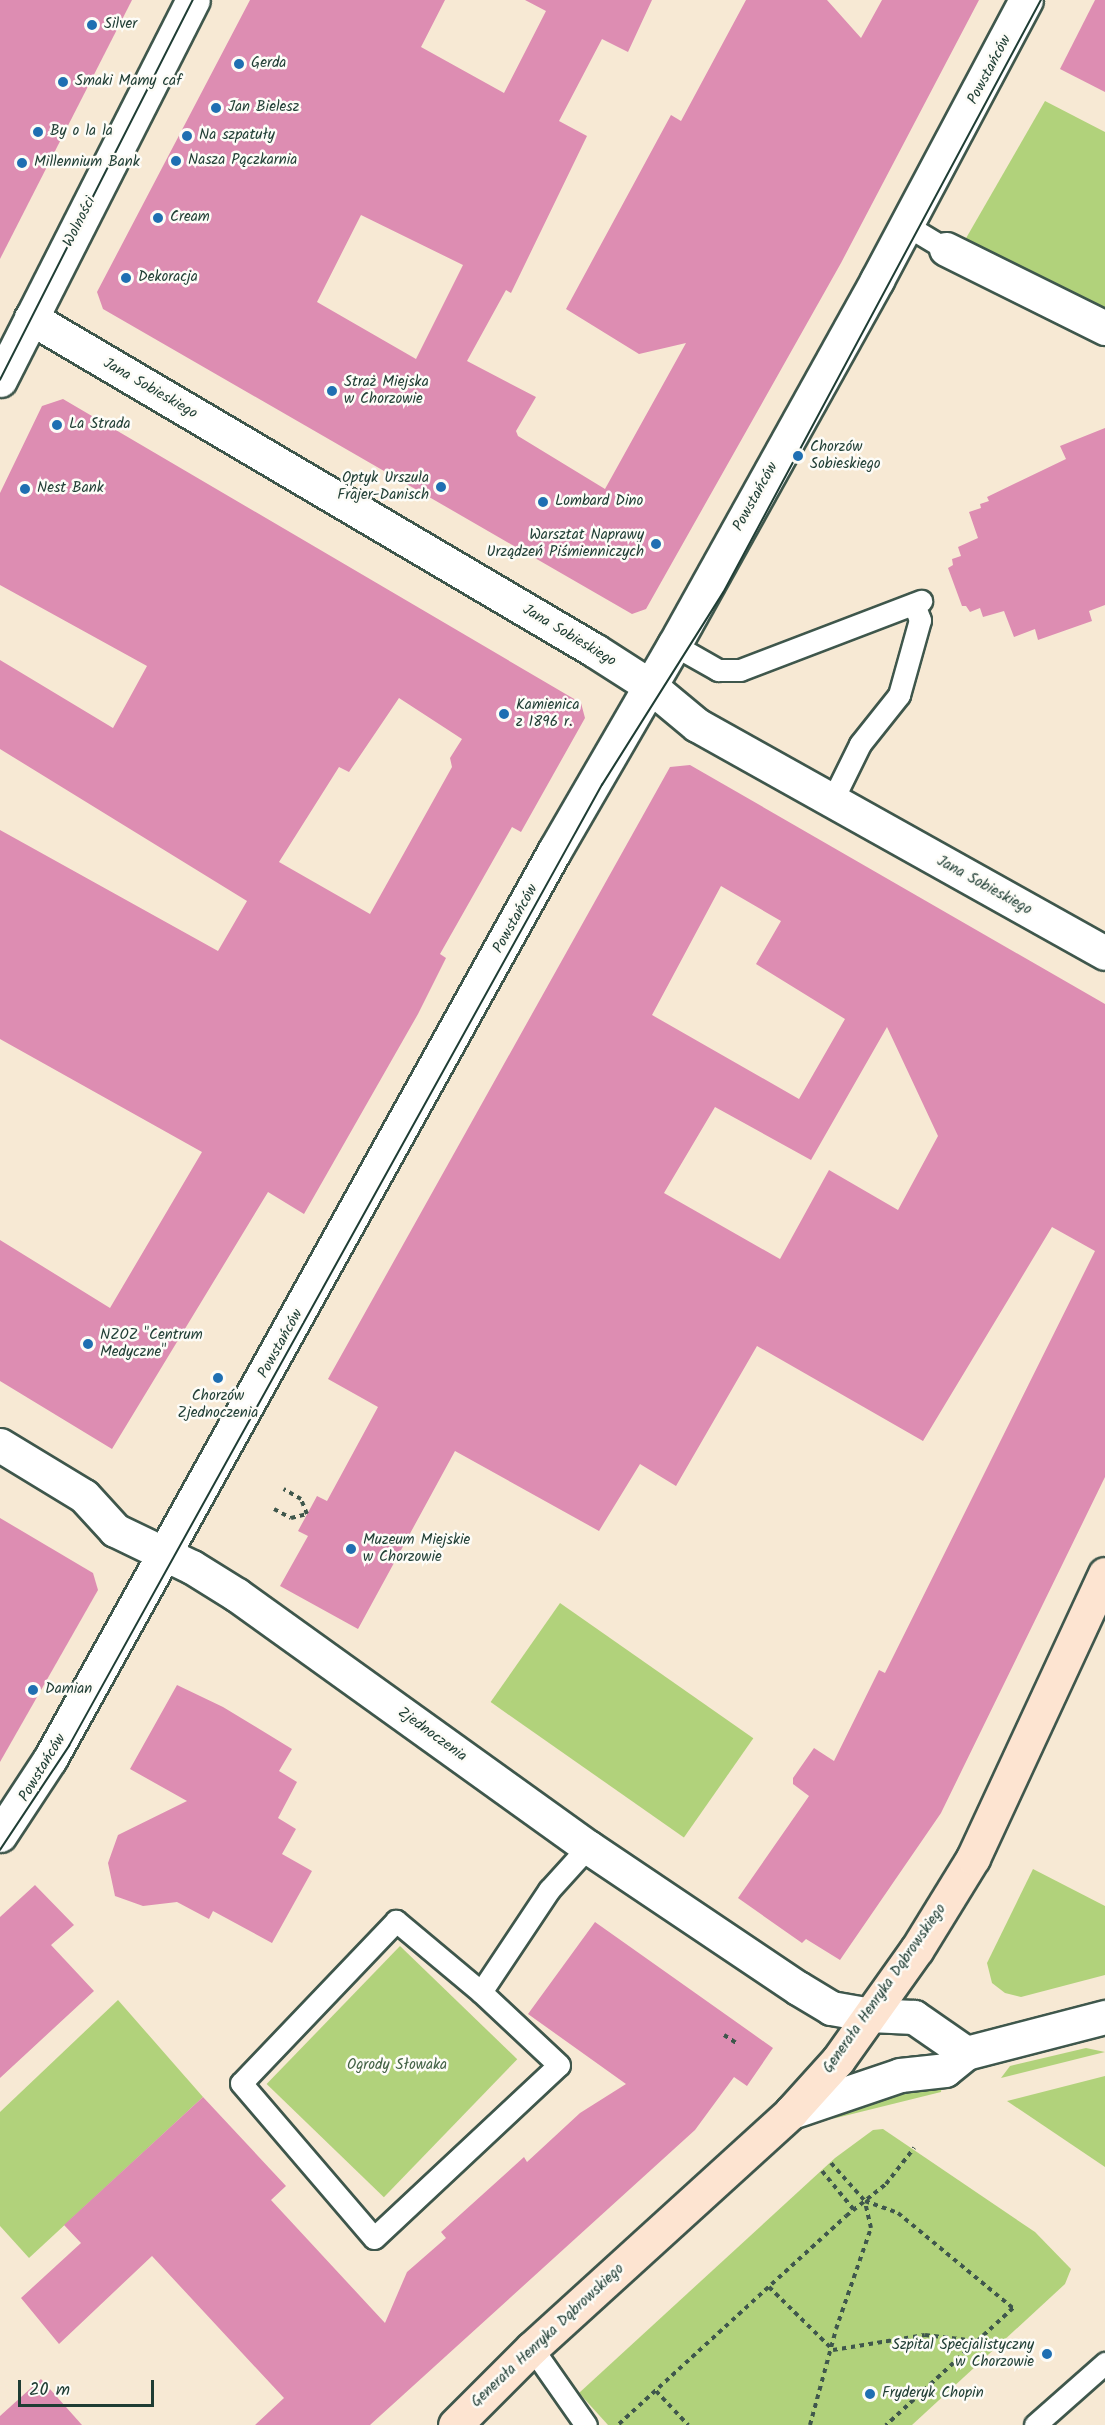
<!DOCTYPE html>
<meta charset="utf-8">
<style>
body{margin:0}
#map{position:relative;width:1105px;height:2425px;overflow:hidden;background:#f7e9d4;font-family:Kalam,sans-serif}
div>[style]{position:absolute}
.green>*{inset:0;background:#b1d27b;transform-origin:0 0}
.building>*{inset:0;background:#dd8db2}
.path>*{height:4px;margin-top:-2px;transform-origin:0;background:repeating-linear-gradient(90deg,#3f574c 0 4.5px,transparent 0 9px)}
.roads{filter:drop-shadow(2px 0 #3f574c) drop-shadow(-2px 0 #3f574c) drop-shadow(0 2px #3f574c) drop-shadow(0 -2px #3f574c)}
.lane>*{height:21px;margin:-10.5px;padding:0 10.5px;transform-origin:10.5px;border-radius:10.5px;background:#fff}
.street>*{height:33px;margin:-16.5px;padding:0 16.5px;transform-origin:16.5px;border-radius:16.5px;background:#fff}
.secondary>*{height:33px;margin:-16.5px;padding:0 16.5px;transform-origin:16.5px;border-radius:16.5px;background:#fde4d1}
.tram>*{height:1.5px;margin:-0.75px;padding:0 0.75px;transform-origin:0.75px;border-radius:0.75px;background:#1f3d34}
.dots>*{width:16px;height:16px;translate:-50% -50%;box-sizing:border-box;border:3px solid #fdfcf7;border-radius:50%}
span{translate:-50% -50%;white-space:nowrap;text-align:center;line-height:1.15;-webkit-text-stroke:5px #fdfcf7;paint-order:stroke}
.poi-label{font-size:15px;color:#1f3d34}
.left{translate:0 -50%;text-align:left}
.right{translate:-100% -50%;text-align:right}
.street-label{font-size:15px;color:#1f3d34}
.park-label{font-size:15px;color:#446246}
.scale{position:absolute;left:18px;top:2380px;width:136px;height:27px;box-sizing:border-box;border:3px solid #1f3d34;border-top:0;padding-left:8px;font-size:18px;line-height:21px;white-space:nowrap;color:#1f3d34;-webkit-text-stroke:4px #fdfcf7;paint-order:stroke}
</style>
<div id="map">
<div class="green">
<i style="clip-path:polygon(1045px 101px,1105px 132px,1105px 316px,965px 240px)"></i>
<i style="left:560px;top:1603px;width:236px;height:121px;rotate:35deg"></i>
<i style="clip-path:polygon(1033px 1869px,1105px 1906px,1105px 1975px,1021px 1997px,1005px 1993px,992px 1983px,987px 1963px)"></i>
<i style="left:400px;top:1946px;width:163px;height:192px;rotate:44deg"></i>
<i style="clip-path:polygon(118px 2000px,203px 2097px,29px 2258px,0 2226px,0 2112px)"></i>
<i style="clip-path:polygon(1086px 2048px,1105px 2052px,1001px 2078px,1010px 2066px)"></i>
<i style="clip-path:polygon(1105px 2076px,1105px 2167px,1007px 2101px)"></i>
<i style="clip-path:polygon(942px 2084px,941px 2092px,832px 2119px,885px 2097px)"></i>
<i style="clip-path:polygon(883px 2129px,1035px 2232px,1071px 2269px,1065px 2284px,912px 2425px,608px 2425px,579px 2393px,835px 2158px,873px 2130px)"></i>
</div>
<div class="building">
<i style="clip-path:polygon(0 0,132px 0,0 259px)"></i>
<i style="clip-path:polygon(evenodd,250px 0,445px 0,421px 47px,504px 93px,546px 11px,525px 0,652px 0,628px 52px,602px 39px,559px 121px,587px 136px,511px 293px,506px 290px,467px 361px,536px 397px,516px 431px,518px 436px,605px 489px,686px 343px,639px 354px,566px 309px,671px 115px,681px 121px,746px 0,827px 0,861px 38px,882px 0,979px 0,841px 263px,646px 609px,632px 614px,103px 309px,97px 292px,250px 0,361px 215px,463px 265px,416px 359px,317px 302px,361px 215px)"></i>
<i style="clip-path:polygon(1095px 0,1105px 0,1105px 92px,1060px 69px)"></i>
<i style="clip-path:polygon(evenodd,63px 399px,581px 703px,585px 718px,521px 832px,512px 827px,440px 954px,446px 958px,418px 1014px,304px 1214px,268px 1192px,112px 1449px,0 1381px,0 1240px,110px 1308px,202px 1152px,0 1039px,0 830px,218px 951px,247px 901px,0 749px,0 660px,113px 728px,147px 666px,0 585px,0 493px,42px 406px,63px 399px,399px 698px,462px 739px,450px 758px,452px 767px,370px 914px,279px 862px,339px 767px,349px 772px,399px 698px)"></i>
<i style="clip-path:polygon(1105px 428px,1105px 605px,1089px 611px,1092px 621px,1038px 640px,1035px 629px,1014px 637px,1004px 611px,983px 617px,980px 608px,970px 612px,966px 606px,962px 606px,948px 568px,953px 565px,952px 559px,961px 556px,958px 547px,978px 538px,969px 512px,981px 508px,980px 504px,989px 501px,987px 497px,1066px 459px,1060px 446px)"></i>
<i style="clip-path:polygon(evenodd,690px 765px,1105px 1004px,1105px 1477px,941px 1813px,840px 1960px,806px 1939px,802px 1943px,738px 1898px,809px 1796px,793px 1784px,793px 1778px,814px 1748px,834px 1761px,879px 1670px,885px 1673px,1095px 1251px,1052px 1227px,923px 1441px,757px 1346px,676px 1486px,640px 1464px,599px 1531px,455px 1451px,358px 1629px,280px 1586px,308px 1536px,298px 1531px,317px 1496px,327px 1501px,378px 1407px,328px 1379px,670px 767px,690px 765px,721px 886px,781px 921px,756px 964px,845px 1019px,799px 1099px,652px 1015px,721px 886px,690px 765px,887px 1027px,938px 1136px,898px 1210px,829px 1170px,780px 1259px,664px 1193px,715px 1107px,811px 1160px,887px 1027px)"></i>
<i style="clip-path:polygon(0 1518px,93px 1573px,98px 1590px,0 1762px)"></i>
<i style="clip-path:polygon(177px 1685px,223px 1707px,292px 1749px,279px 1771px,297px 1782px,278px 1818px,296px 1829px,282px 1854px,312px 1871px,272px 1943px,213px 1911px,209px 1919px,177px 1902px,143px 1906px,115px 1896px,108px 1863px,118px 1835px,187px 1801px,130px 1769px)"></i>
<i style="clip-path:polygon(35px 1885px,74px 1925px,51px 1945px,94px 1991px,0 2078px,0 1917px)"></i>
<i style="clip-path:polygon(595px 1922px,773px 2048px,747px 2086px,734px 2077px,695px 2130px,370px 2425px,255px 2425px,284px 2398px,152px 2256px,59px 2344px,21px 2298px,81px 2243px,64px 2225px,203px 2097px,286px 2186px,271px 2200px,385px 2323px,407px 2272px,446px 2238px,441px 2232px,524px 2157px,527px 2162px,580px 2113px,626px 2084px,528px 2014px)"></i>
<i style="clip-path:polygon(41px 2379px,82px 2425px,0 2425px,0 2416px)"></i>
</div>
<div class="path">
<i style="left:274px;top:1509px;width:19px;rotate:28deg"></i>
<i style="left:291px;top:1518px;width:16px;rotate:-14deg"></i>
<i style="left:307px;top:1514px;width:16px;rotate:-112deg"></i>
<i style="left:301px;top:1499px;width:20px;rotate:-150deg"></i>
<i style="left:724px;top:2035px;width:17px;rotate:33deg"></i>
<i style="left:831px;top:2163px;width:51px;rotate:48.2deg"></i>
<i style="left:865px;top:2201px;width:35px;rotate:20deg"></i>
<i style="left:898px;top:2213px;width:149px;rotate:39.6deg"></i>
<i style="left:1013px;top:2308px;width:173px;rotate:137.3deg"></i>
<i style="left:822px;top:2171px;width:50px;rotate:50.6deg"></i>
<i style="left:769px;top:2287px;width:90px;rotate:44.5deg"></i>
<i style="left:833px;top:2350px;width:93px;rotate:-9.3deg"></i>
<i style="left:925px;top:2335px;width:52px;rotate:6.6deg"></i>
<i style="left:656px;top:2391px;width:47px;rotate:46.7deg"></i>
<i style="left:619px;top:2424px;width:308px;rotate:-42.5deg"></i>
<i style="left:846px;top:2216px;width:51px;rotate:-38.7deg"></i>
<i style="left:886px;top:2184px;width:46px;rotate:-52.1deg"></i>
<i style="left:810px;top:2425px;width:99px;rotate:-74.8deg"></i>
<i style="left:836px;top:2329px;width:107px;rotate:-70.9deg"></i>
<i style="left:871px;top:2228px;width:27px;rotate:-103deg"></i>
</div>
<div class="roads">
<div class="lane">
<i style="left:906px;top:225px;width:47px;rotate:31deg"></i>
<i style="left:674px;top:645px;width:51px;rotate:29.6deg"></i>
<i style="left:718px;top:670px;width:22px"></i>
<i style="left:740px;top:670px;width:194px;rotate:-20.9deg"></i>
<i style="left:832px;top:801px;width:64px;rotate:-63.8deg"></i>
<i style="left:860px;top:744px;width:63px;rotate:-51.5deg"></i>
<i style="left:899px;top:695px;width:78px;rotate:-74.4deg"></i>
<i style="left:920px;top:620px;width:17px;rotate:-111deg"></i>
<i style="left:481px;top:1992px;width:111px;rotate:-140.1deg"></i>
<i style="left:396px;top:1921px;width:224px;rotate:133.7deg"></i>
<i style="left:241px;top:2083px;width:204px;rotate:49.4deg"></i>
<i style="left:374px;top:2238px;width:253px;rotate:-43.1deg"></i>
<i style="left:559px;top:2065px;width:107px;rotate:-136.9deg"></i>
<i style="left:481px;top:1992px;width:123px;rotate:-56.3deg"></i>
<i style="left:549px;top:1890px;width:58px;rotate:-47.8deg"></i>
<i style="left:532px;top:2348px;width:94px;rotate:55deg"></i>
<i style="left:1035px;top:2425px;width:94px;rotate:-41.5deg"></i>
</div>
<div class="street">
<i style="left:946px;top:249px;width:178px;rotate:26.4deg"></i>
<i style="left:31px;top:318px;width:654px;rotate:30.53deg"></i>
<i style="left:594px;top:650px;width:67px;rotate:32.7deg"></i>
<i style="left:650px;top:686px;width:61px;rotate:39.7deg"></i>
<i style="left:697px;top:725px;width:467px;rotate:29.2deg"></i>
<i style="left:0;top:380px;width:426px;rotate:-63.1deg"></i>
<i style="left:0;top:1445px;width:98px;rotate:31.3deg"></i>
<i style="left:84px;top:1496px;width:46px;rotate:47.6deg"></i>
<i style="left:115px;top:1530px;width:85px;rotate:25.7deg"></i>
<i style="left:192px;top:1567px;width:53px;rotate:31.9deg"></i>
<i style="left:237px;top:1595px;width:432px;rotate:35.7deg"></i>
<i style="left:588px;top:1847px;width:253px;rotate:33.9deg"></i>
<i style="left:798px;top:1988px;width:39px;rotate:31deg"></i>
<i style="left:831px;top:2008px;width:39px;rotate:10deg"></i>
<i style="left:869px;top:2015px;width:45px;rotate:2.5deg"></i>
<i style="left:914px;top:2017px;width:63px;rotate:34.7deg"></i>
<i style="left:0;top:1835px;width:91px;rotate:-56.7deg"></i>
<i style="left:50px;top:1759px;width:1040px;rotate:-60.95deg"></i>
<i style="left:555px;top:850px;width:237px;rotate:-59.9deg"></i>
<i style="left:674px;top:645px;width:418px;rotate:-60.9deg"></i>
<i style="left:877px;top:280px;width:317px;rotate:-62deg"></i>
<i style="left:791px;top:2112px;width:115px;rotate:-18.7deg"></i>
<i style="left:900px;top:2075px;width:45px;rotate:-6.3deg"></i>
<i style="left:945px;top:2070px;width:27px;rotate:-39deg"></i>
<i style="left:966px;top:2053px;width:144px;rotate:-14.5deg"></i>
</div>
<div class="secondary">
<i style="left:455px;top:2425px;width:109px;rotate:-45deg"></i>
<i style="left:532px;top:2348px;width:350px;rotate:-42.3deg"></i>
<i style="left:791px;top:2112px;width:70px;rotate:-47.9deg"></i>
<i style="left:838px;top:2060px;width:136px;rotate:-54.6deg"></i>
<i style="left:917px;top:1949px;width:107px;rotate:-58.4deg"></i>
<i style="left:973px;top:1858px;width:313px;rotate:-65.1deg"></i>
</div>
</div>
<div class="tram">
<i style="left:0;top:380px;width:426px;rotate:-63.1deg"></i>
<i style="left:0;top:1850px;width:125px;rotate:-56.4deg"></i>
<i style="left:69px;top:1746px;width:1099px;rotate:-60.99deg"></i>
<i style="left:602px;top:785px;width:227px;rotate:-57.8deg"></i>
<i style="left:723px;top:593px;width:673px;rotate:-61.8deg"></i>
</div>
<div class="dots">
<i style="left:92px;top:25px;background:#1f6fb2"></i>
<i style="left:239px;top:64px;background:#1f6fb2"></i>
<i style="left:63px;top:82px;background:#1f6fb2"></i>
<i style="left:216px;top:108px;background:#1f6fb2"></i>
<i style="left:38px;top:132px;background:#1f6fb2"></i>
<i style="left:187px;top:136px;background:#1f6fb2"></i>
<i style="left:176px;top:161px;background:#1f6fb2"></i>
<i style="left:22px;top:163px;background:#1f6fb2"></i>
<i style="left:158px;top:218px;background:#1f6fb2"></i>
<i style="left:126px;top:278px;background:#1f6fb2"></i>
<i style="left:332px;top:391px;background:#1f6fb2"></i>
<i style="left:57px;top:425px;background:#1f6fb2"></i>
<i style="left:798px;top:456px;background:#1f6fb2"></i>
<i style="left:441px;top:487px;background:#1f6fb2"></i>
<i style="left:25px;top:489px;background:#1f6fb2"></i>
<i style="left:543px;top:502px;background:#1f6fb2"></i>
<i style="left:656px;top:544px;background:#1f6fb2"></i>
<i style="left:504px;top:714px;background:#1f6fb2"></i>
<i style="left:88px;top:1344px;background:#1f6fb2"></i>
<i style="left:218px;top:1378px;background:#1f6fb2"></i>
<i style="left:351px;top:1549px;background:#1f6fb2"></i>
<i style="left:33px;top:1690px;background:#1f6fb2"></i>
<i style="left:1047px;top:2354px;background:#1f6fb2"></i>
<i style="left:870px;top:2394px;background:#1f6fb2"></i>
</div>
<div class="poi-label">
<span class="left" style="left:104px;top:25px">Silver</span>
<span class="left" style="left:251px;top:64px">Gerda</span>
<span class="left" style="left:75px;top:82px">Smaki Mamy caf</span>
<span class="left" style="left:228px;top:108px">Jan Bielesz</span>
<span class="left" style="left:50px;top:132px">By o la la</span>
<span class="left" style="left:199px;top:136px">Na szpatuły</span>
<span class="left" style="left:188px;top:161px">Nasza Pączkarnia</span>
<span class="left" style="left:34px;top:163px">Millennium Bank</span>
<span class="left" style="left:170px;top:218px">Cream</span>
<span class="left" style="left:138px;top:278px">Dekoracja</span>
<span class="left" style="left:344px;top:391px">Straż Miejska<br>w Chorzowie</span>
<span class="left" style="left:69px;top:425px">La Strada</span>
<span class="left" style="left:810px;top:456px">Chorzów<br>Sobieskiego</span>
<span class="right" style="left:429px;top:487px">Optyk Urszula<br>Frajer-Danisch</span>
<span class="left" style="left:37px;top:489px">Nest Bank</span>
<span class="left" style="left:555px;top:502px">Lombard Dino</span>
<span class="right" style="left:644px;top:544px">Warsztat Naprawy<br>Urządzeń Piśmienniczych</span>
<span class="left" style="left:516px;top:714px">Kamienica<br>z 1896 r.</span>
<span class="left" style="left:100px;top:1344px">NZOZ "Centrum<br>Medyczne"</span>
<span style="left:218px;top:1405px">Chorzów<br>Zjednoczenia</span>
<span class="left" style="left:363px;top:1549px">Muzeum Miejskie<br>w Chorzowie</span>
<span class="left" style="left:45px;top:1690px">Damian</span>
<span class="right" style="left:1034px;top:2354px">Szpital Specjalistyczny<br>w Chorzowie</span>
<span class="left" style="left:882px;top:2394px">Fryderyk Chopin</span>
</div>
<div class="street-label">
<span style="left:990px;top:70px;rotate:-62deg">Powstańców</span>
<span style="left:80px;top:222px;rotate:-63deg">Wolności</span>
<span style="left:150px;top:389px;rotate:30deg">Jana Sobieskiego</span>
<span style="left:756px;top:497px;rotate:-61deg">Powstańców</span>
<span style="left:569px;top:636px;rotate:31deg">Jana Sobieskiego</span>
<span style="left:984px;top:886px;rotate:29deg">Jana Sobieskiego</span>
<span style="left:516px;top:919px;rotate:-61deg">Powstańców</span>
<span style="left:281px;top:1344px;rotate:-61deg">Powstańców</span>
<span style="left:432px;top:1735px;rotate:36deg">Zjednoczenia</span>
<span style="left:43px;top:1768px;rotate:-59deg">Powstańców</span>
<span style="left:885px;top:1989px;rotate:-55deg">Generała Henryka Dąbrowskiego</span>
<span style="left:548px;top:2336px;rotate:-43deg">Generała Henryka Dąbrowskiego</span>
</div>
<div class="park-label">
<span style="left:397px;top:2066px">Ogrody Słowaka</span>
</div>
<div class="scale">20 m</div>
</div>
